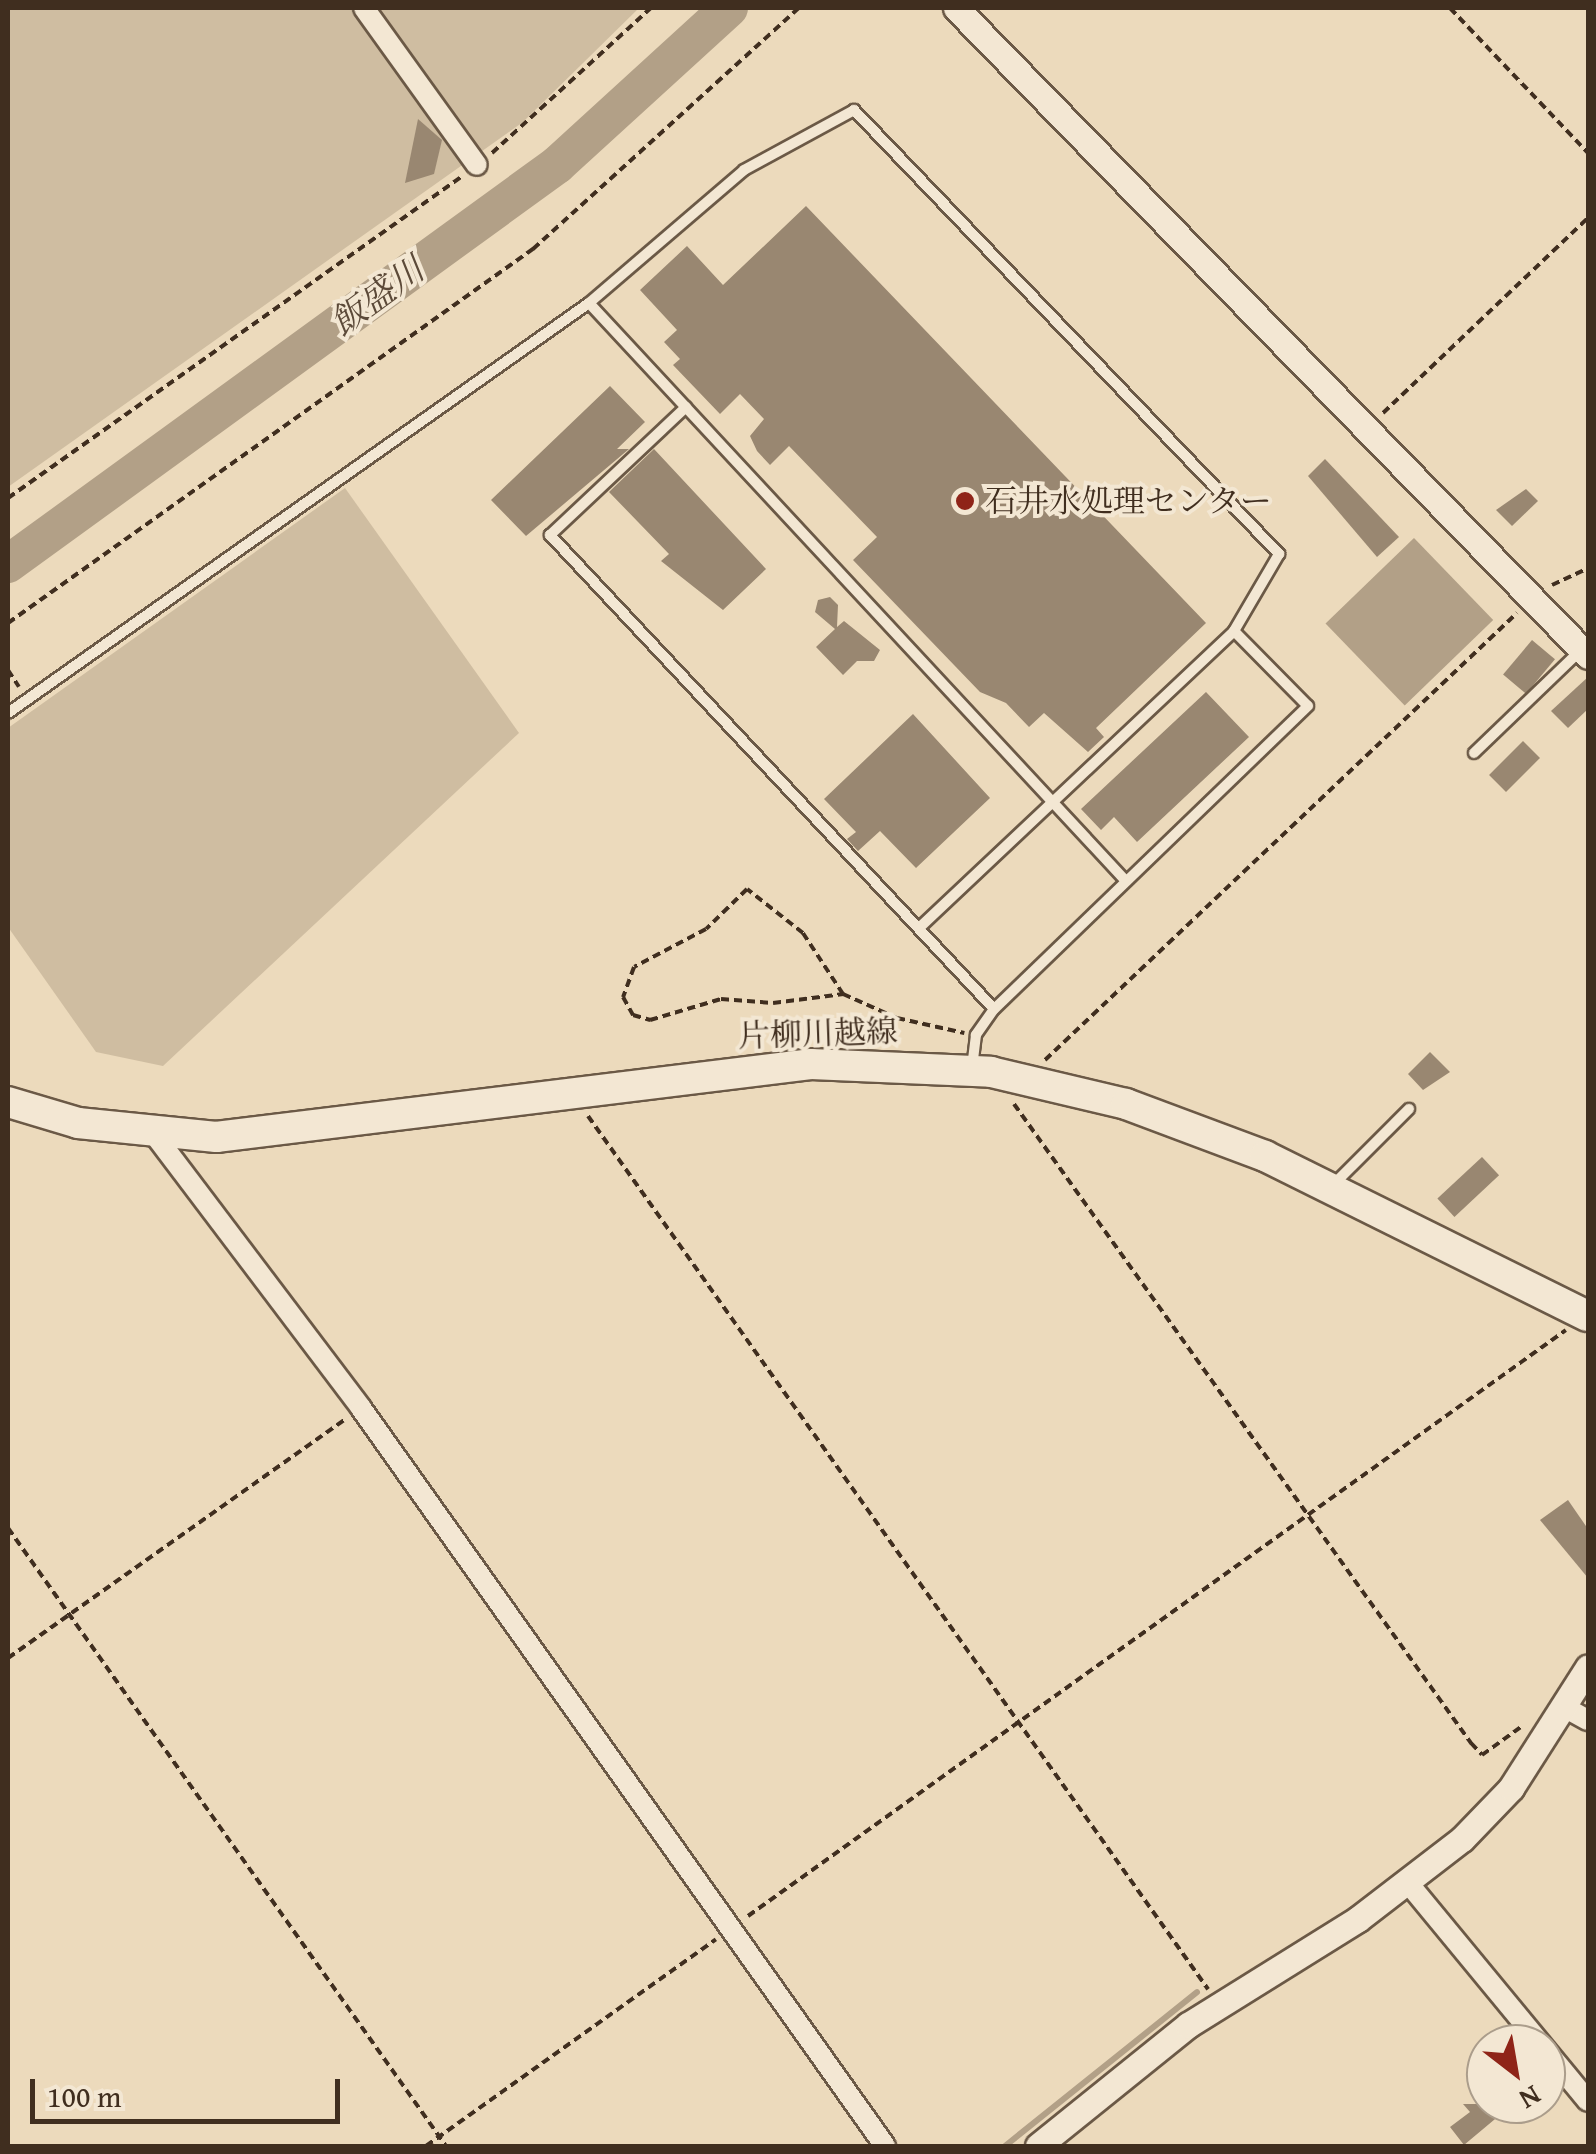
<!DOCTYPE html>
<meta charset="utf-8">
<style>
body{margin:0}
#map{position:relative;width:1596px;height:2154px;overflow:hidden;background:#ecdabc;font-family:"Gentium Book Plus","Noto Serif JP",serif}
div>[style]{position:absolute}
.green>*{inset:0;background:#cfbda1}
.water>*{inset:0;background:#b2a087;transform-origin:0 0}
.stream>*{height:6px;margin:-3px;padding:0 3px;transform-origin:3px;border-radius:3px;background:#b2a087}
.river>*{height:38px;margin:-19px;padding:0 19px;transform-origin:19px;border-radius:19px;background:#b2a087}
.building>*{inset:0;background:#998771;transform-origin:0 0}
.path>*{height:4px;margin-top:-2px;transform-origin:0;background:repeating-linear-gradient(90deg,#402e1f 0 8px,transparent 0 13px)}
.roads{filter:drop-shadow(2px 0 #6b5946) drop-shadow(-2px 0 #6b5946) drop-shadow(0 2px #6b5946) drop-shadow(0 -2px #6b5946)}
.service>*{height:10px;margin:-5px;padding:0 5px;transform-origin:5px;border-radius:5px;background:#f3e7d3}
.minor>*{height:20px;margin:-10px;padding:0 10px;transform-origin:10px;border-radius:10px;background:#f3e7d3}
.tertiary>*{height:25px;margin:-12.5px;padding:0 12.5px;transform-origin:12.5px;border-radius:12.5px;background:#f3e7d3}
.secondary>*{height:30px;margin:-15px;padding:0 15px;transform-origin:15px;border-radius:15px;background:#f3e7d3}
.dots>*{width:28px;height:28px;translate:-50% -50%;box-sizing:border-box;border:5px solid #f3e7d3;border-radius:50%}
span{translate:-50% -50%;white-space:nowrap;text-align:center;line-height:1.15;-webkit-text-stroke:8px #f3e7d3;paint-order:stroke}
.poi-label{font-size:32px;color:#402e1f}
.left{translate:0 -50%;text-align:left}
.street-label{font-size:32px;color:#402e1f}
.water-label{font-size:35px;color:#5c4a39;font-style:italic}
.frame{position:absolute;inset:0;border:10px solid #402e1f;pointer-events:none}
.north{position:absolute;left:1466px;top:2024px;width:100px;height:100px;box-sizing:border-box;background:#f3e7d3;border:2px solid #ab9d8b;border-radius:50%;rotate:149deg;font-size:28px;font-weight:700;line-height:40px;text-align:center;color:#402e1f}
.north::after{content:'';display:block;margin:auto;width:35px;height:45px;background:#8f2418;clip-path:polygon(50% 0,100% 100%,50% 72%,0 100%)}
.scale{position:absolute;left:30px;top:2079px;width:310px;height:45px;box-sizing:border-box;border:5px solid #402e1f;border-top:0;padding-left:12px;font-size:30px;line-height:35px;white-space:nowrap;color:#402e1f;-webkit-text-stroke:8px #f3e7d3;paint-order:stroke}
</style>
<div id="map">
<div class="green">
<i style="clip-path:polygon(8px 8px,639px 8px,523px 122px,8px 487px)"></i>
<i style="clip-path:polygon(345px 488px,519px 733px,163px 1066px,96px 1052px,8px 927px,8px 728px)"></i>
</div>
<div class="water">
<i style="left:1414px;top:538px;width:114px;height:123px;rotate:46deg"></i>
</div>
<div class="stream">
<i style="left:1005px;top:2146px;width:246px;rotate:-38.7deg"></i>
</div>
<div class="river">
<i style="left:8px;top:564px;width:679px;rotate:-36.01deg"></i>
<i style="left:557px;top:165px;width:233px;rotate:-42.4deg"></i>
</div>
<div class="building">
<i style="clip-path:polygon(418px 119px,442px 140px,434px 174px,405px 183px)"></i>
<i style="clip-path:polygon(806px 206px,1206px 623px,1096px 728px,1104px 737px,1088px 752px,1044px 713px,1029px 727px,1006px 703px,980px 692px,853px 560px,877px 537px,789px 446px,770px 465px,757px 451px,750px 436px,764px 419px,740px 394px,720px 414px,673px 365px,680px 359px,664px 342px,677px 330px,640px 290px,687px 246px,723px 285px)"></i>
<i style="clip-path:polygon(610px 386px,645px 422px,617px 449px,629px 449px,526px 536px,491px 500px)"></i>
<i style="clip-path:polygon(654px 449px,766px 569px,723px 610px,661px 561px,669px 554px,609px 492px)"></i>
<i style="clip-path:polygon(1325px 459px,1399px 537px,1377px 557px,1308px 476px)"></i>
<i style="clip-path:polygon(1526px 489px,1538px 501px,1512px 526px,1496px 510px)"></i>
<i style="clip-path:polygon(830px 597px,838px 605px,837px 627px,844px 621px,880px 650px,874px 661px,857px 661px,843px 675px,816px 647px,835px 629px,815px 612px,818px 600px)"></i>
<i style="left:1532px;top:640px;width:30px;height:45px;rotate:40deg"></i>
<i style="clip-path:polygon(1588px 677px,1588px 709px,1568px 728px,1551px 711px)"></i>
<i style="clip-path:polygon(1206px 692px,1249px 737px,1137px 842px,1114px 817px,1101px 830px,1081px 809px)"></i>
<i style="clip-path:polygon(913px 714px,990px 798px,916px 868px,880px 831px,858px 851px,847px 839px,856px 832px,824px 799px)"></i>
<i style="left:1523px;top:741px;width:24px;height:48px;rotate:45deg"></i>
<i style="clip-path:polygon(1430px 1052px,1450px 1072px,1423px 1090px,1408px 1074px)"></i>
<i style="left:1482px;top:1157px;width:25px;height:61px;rotate:47deg"></i>
<i style="clip-path:polygon(1568px 1500px,1588px 1529px,1588px 1578px,1540px 1520px)"></i>
<i style="clip-path:polygon(1463px 2104px,1513px 2104px,1464px 2145px,1450px 2127px,1470px 2112px)"></i>
</div>
<div class="path">
<i style="left:1450px;top:8px;width:200px;rotate:46.4deg"></i>
<i style="left:492px;top:153px;width:215px;rotate:-42.4deg"></i>
<i style="left:1383px;top:413px;width:283px;rotate:-43.6deg"></i>
<i style="left:8px;top:498px;width:555px;rotate:-35.32deg"></i>
<i style="left:1552px;top:585px;width:40px;rotate:-25deg"></i>
<i style="left:8px;top:623px;width:645px;rotate:-35.47deg"></i>
<i style="left:533px;top:249px;width:359px;rotate:-42.2deg"></i>
<i style="left:8px;top:670px;width:20px;rotate:57deg"></i>
<i style="left:843px;top:994px;width:73px;rotate:-123.3deg"></i>
<i style="left:803px;top:933px;width:71px;rotate:-141.8deg"></i>
<i style="left:747px;top:889px;width:57px;rotate:135.7deg"></i>
<i style="left:706px;top:929px;width:81px;rotate:152.2deg"></i>
<i style="left:634px;top:967px;width:32px;rotate:110deg"></i>
<i style="left:623px;top:997px;width:21px;rotate:61deg"></i>
<i style="left:633px;top:1015px;width:18px;rotate:16deg"></i>
<i style="left:650px;top:1020px;width:74px;rotate:-16.5deg"></i>
<i style="left:721px;top:999px;width:52px;rotate:4.4deg"></i>
<i style="left:773px;top:1003px;width:71px;rotate:-7.3deg"></i>
<i style="left:843px;top:994px;width:59px;rotate:24deg"></i>
<i style="left:897px;top:1018px;width:69px;rotate:12.6deg"></i>
<i style="left:1045px;top:1060px;width:650px;rotate:-43.44deg"></i>
<i style="left:1014px;top:1104px;width:786px;rotate:54.43deg"></i>
<i style="left:1471px;top:1743px;width:16px;rotate:47deg"></i>
<i style="left:1482px;top:1755px;width:48px;rotate:-35.7deg"></i>
<i style="left:588px;top:1116px;width:1071px;rotate:54.62deg"></i>
<i style="left:8px;top:1528px;width:757px;rotate:54.67deg"></i>
<i style="left:8px;top:1658px;width:413px;rotate:-35.3deg"></i>
<i style="left:748px;top:1916px;width:1006px;rotate:-35.62deg"></i>
<i style="left:426px;top:2146px;width:356px;rotate:-35.5deg"></i>
</div>
<div class="roads">
<div class="service">
<i style="left:589px;top:303px;width:204px;rotate:-40.6deg"></i>
<i style="left:744px;top:170px;width:125px;rotate:-28.6deg"></i>
<i style="left:854px;top:110px;width:615px;rotate:46.25deg"></i>
<i style="left:1279px;top:554px;width:89px;rotate:120.3deg"></i>
<i style="left:1234px;top:631px;width:105px;rotate:45.4deg"></i>
<i style="left:1308px;top:706px;width:436px;rotate:136deg"></i>
<i style="left:994px;top:1009px;width:32px;rotate:125deg"></i>
<i style="left:976px;top:1035px;width:31px;rotate:97deg"></i>
<i style="left:686px;top:407px;width:187px;rotate:136.7deg"></i>
<i style="left:550px;top:535px;width:649px;rotate:46.87deg"></i>
<i style="left:8px;top:713px;width:711px;rotate:-35.21deg"></i>
<i style="left:589px;top:303px;width:788px;rotate:47.11deg"></i>
<i style="left:1474px;top:753px;width:149px;rotate:-43.9deg"></i>
<i style="left:919px;top:928px;width:433px;rotate:-43.3deg"></i>
<i style="left:1332px;top:1186px;width:109px;rotate:-45deg"></i>
</div>
<div class="minor">
<i style="left:364px;top:8px;width:193px;rotate:54.3deg"></i>
<i style="left:154px;top:1134px;width:343px;rotate:52.9deg"></i>
<i style="left:361px;top:1408px;width:905px;rotate:54.62deg"></i>
<i style="left:1566px;top:1708px;width:25px;rotate:29deg"></i>
<i style="left:1409px;top:1884px;width:281px;rotate:50.5deg"></i>
</div>
<div class="tertiary">
<i style="left:956px;top:8px;width:905px;rotate:45.72deg"></i>
<i style="left:1038px;top:2146px;width:193px;rotate:-38.9deg"></i>
<i style="left:1188px;top:2025px;width:200px;rotate:-31.9deg"></i>
<i style="left:1358px;top:1919px;width:131px;rotate:-37.6deg"></i>
<i style="left:1462px;top:1839px;width:71px;rotate:-46.1deg"></i>
<i style="left:1511px;top:1788px;width:143px;rotate:-57.5deg"></i>
</div>
<div class="secondary">
<i style="left:8px;top:1102px;width:73px;rotate:16.7deg"></i>
<i style="left:78px;top:1123px;width:139px;rotate:5.8deg"></i>
<i style="left:216px;top:1137px;width:599px;rotate:-6.99deg"></i>
<i style="left:811px;top:1064px;width:180px;rotate:2.5deg"></i>
<i style="left:991px;top:1072px;width:139px;rotate:13.3deg"></i>
<i style="left:1126px;top:1104px;width:148px;rotate:20.5deg"></i>
<i style="left:1265px;top:1156px;width:360px;rotate:26.4deg"></i>
</div>
</div>
<div class="dots">
<i style="left:965px;top:501px;background:#8f2418"></i>
</div>
<div class="poi-label">
<span class="left" style="left:985px;top:501px">石井水処理センター</span>
</div>
<div class="street-label">
<span style="left:818px;top:1034px;rotate:-2deg">片柳川越線</span>
</div>
<div class="water-label">
<span style="left:377px;top:296px;rotate:-36deg">飯盛川</span>
</div>
<div class="frame"></div>
<div class="north">N</div>
<div class="scale">100 m</div>
</div>
